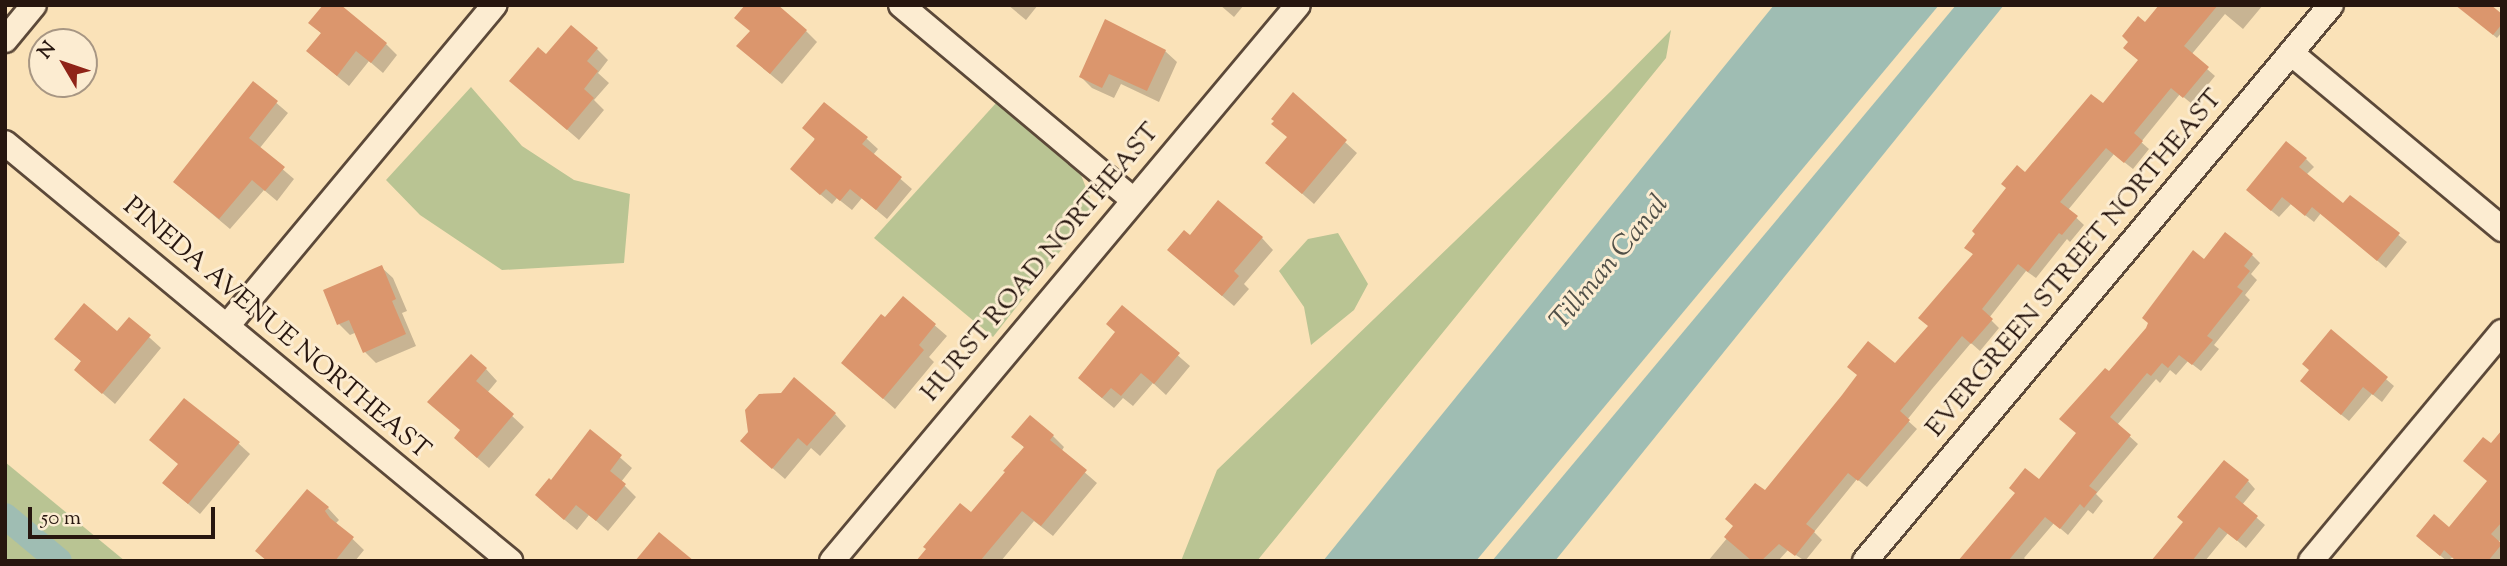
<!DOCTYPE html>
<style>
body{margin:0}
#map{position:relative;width:2507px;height:566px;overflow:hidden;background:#fae2b8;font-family:"Sorts Mill Goudy",serif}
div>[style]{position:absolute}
.green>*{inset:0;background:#b9c493}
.water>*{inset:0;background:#9fbdb3}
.shadow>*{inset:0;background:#0003}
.canal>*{height:26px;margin:-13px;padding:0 13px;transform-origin:13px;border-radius:13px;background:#9fbdb3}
.building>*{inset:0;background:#db966d}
.roads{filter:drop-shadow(2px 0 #5c4939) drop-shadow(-2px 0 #5c4939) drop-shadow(0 2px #5c4939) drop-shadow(0 -2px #5c4939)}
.minor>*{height:24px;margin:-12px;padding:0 12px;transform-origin:12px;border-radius:12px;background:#fcecd1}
span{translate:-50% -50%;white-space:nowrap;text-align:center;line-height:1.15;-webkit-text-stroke:6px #fcecd1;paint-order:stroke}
.street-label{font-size:26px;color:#27160f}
.water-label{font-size:28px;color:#515048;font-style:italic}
.frame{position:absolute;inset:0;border:7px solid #27160f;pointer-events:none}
.north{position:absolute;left:28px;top:28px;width:70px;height:70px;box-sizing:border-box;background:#fcecd1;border:2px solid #a79683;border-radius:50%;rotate:309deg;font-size:19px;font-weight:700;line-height:28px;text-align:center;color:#27160f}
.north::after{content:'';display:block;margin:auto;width:24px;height:32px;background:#8f2418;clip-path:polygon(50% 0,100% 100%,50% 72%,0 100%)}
.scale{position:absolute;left:28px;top:507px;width:187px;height:32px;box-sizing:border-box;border:4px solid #27160f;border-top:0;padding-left:9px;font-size:21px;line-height:24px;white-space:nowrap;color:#27160f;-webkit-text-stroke:5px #fcecd1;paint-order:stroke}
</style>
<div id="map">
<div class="green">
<i style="clip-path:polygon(1671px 30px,1666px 58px,1257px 561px,1181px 561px,1217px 470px,1611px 91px)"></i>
<i style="clip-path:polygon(471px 87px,522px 146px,574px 180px,630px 194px,624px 263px,502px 270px,420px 215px,386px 180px)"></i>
<i style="clip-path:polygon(996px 103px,1081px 175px,1094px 208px,993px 337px,874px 238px)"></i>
<i style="clip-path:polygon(1338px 233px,1368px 284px,1354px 310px,1311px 345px,1304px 307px,1279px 271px,1308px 239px)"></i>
<i style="clip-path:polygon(5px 462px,125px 561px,5px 561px)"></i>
</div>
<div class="water">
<i style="clip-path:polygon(1774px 5px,1939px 5px,1476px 561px,1323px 561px)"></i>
<i style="clip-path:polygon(1956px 5px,2004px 5px,1555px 561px,1492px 561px)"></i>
</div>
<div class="shadow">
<i style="clip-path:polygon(1008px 5px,1038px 5px,1026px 20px)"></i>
<i style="clip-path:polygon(1220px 5px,1244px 5px,1234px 17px)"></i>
<i style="clip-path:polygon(2195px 5px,2263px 5px,2243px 29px,2225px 14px,2191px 55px,2215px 76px,2192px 104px,2180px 94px,2141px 142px,2149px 149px,2133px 169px,2114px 154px,2068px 210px,2084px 225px,2070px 242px,2067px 239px,2036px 278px,2026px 271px,1989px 318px,1999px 328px,1980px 351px,1971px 343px,1932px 389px,1907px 420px,1917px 429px,1867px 487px,1857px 479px,1814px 532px,1822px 540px,1805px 561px,1788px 550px,1778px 561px,1708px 561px,1765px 493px,1896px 366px,1929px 327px,1974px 255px,1967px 248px,2026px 175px,2103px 106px,2140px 61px,2146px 24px)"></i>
<i style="clip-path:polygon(2468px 14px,2502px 16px,2502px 32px,2497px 38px)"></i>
<i style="clip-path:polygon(310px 23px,386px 44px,397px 55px,383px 73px,369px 61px,349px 86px,320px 62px,322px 34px)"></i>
<i style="clip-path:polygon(806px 31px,817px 42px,782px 84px,750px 57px)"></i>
<i style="clip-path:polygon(597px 49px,608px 60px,598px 73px,609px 83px,594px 100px,604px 110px,579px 140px,511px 81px,547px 57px)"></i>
<i style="clip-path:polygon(1165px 51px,1177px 62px,1159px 102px,1121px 84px,1114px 98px,1092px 88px,1081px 77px)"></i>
<i style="clip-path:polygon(253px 83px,288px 113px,259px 149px,294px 179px,277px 201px,264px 190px,230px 229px,186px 192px)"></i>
<i style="clip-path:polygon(1293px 95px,1357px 153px,1314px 204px,1267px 163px,1288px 138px)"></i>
<i style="clip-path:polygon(824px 105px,867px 139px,878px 149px,873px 155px,912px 189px,887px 219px,862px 198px,852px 210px,837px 198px,832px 204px,803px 180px)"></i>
<i style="clip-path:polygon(2306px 159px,2314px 167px,2306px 175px,2344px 205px,2351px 197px,2407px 242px,2386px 268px,2321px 213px,2314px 222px,2291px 204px,2279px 217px,2256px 198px)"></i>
<i style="clip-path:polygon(1190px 237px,1262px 238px,1273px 250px,1244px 284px,1249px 289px,1234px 306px,1181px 261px)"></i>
<i style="clip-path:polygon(2252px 255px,2260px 263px,2251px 274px,2257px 280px,2245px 295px,2250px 300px,2214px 345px,2219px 349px,2201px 371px,2188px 361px,2176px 375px,2170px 370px,2160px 383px,2156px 379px,2117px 425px,2138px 444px,2096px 494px,2103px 501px,2093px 514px,2088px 510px,2068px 535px,2054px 523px,2024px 558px,2027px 561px,1958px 561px,2040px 481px,2078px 434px,2109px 373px,2204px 262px)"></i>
<i style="clip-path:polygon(381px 267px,393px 278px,407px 311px,402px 313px,416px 346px,376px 363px,365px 352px,357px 332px,350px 335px,339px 324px)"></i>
<i style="clip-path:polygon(903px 298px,947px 336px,929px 357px,934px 362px,895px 409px,843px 363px)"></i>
<i style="clip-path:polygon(1122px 307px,1190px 366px,1166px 395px,1153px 383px,1133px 406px,1123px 398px,1114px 408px,1091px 389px,1117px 333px)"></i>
<i style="clip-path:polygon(129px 319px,161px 348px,115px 404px,76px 370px,82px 362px,57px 339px,117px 333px)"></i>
<i style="clip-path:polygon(2331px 332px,2394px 386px,2382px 402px,2372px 394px,2349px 421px,2310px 389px,2311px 371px)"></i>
<i style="clip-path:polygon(486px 369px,497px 381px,487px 393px,524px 427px,489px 468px,467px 449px,462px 431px,429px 402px)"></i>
<i style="clip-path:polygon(835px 414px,846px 426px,820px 456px,811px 448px,785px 479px,754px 452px)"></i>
<i style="clip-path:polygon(1030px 417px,1053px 436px,1064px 447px,1061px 452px,1097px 483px,1053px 536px,1034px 521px,1001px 561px,919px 561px,972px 515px,1025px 448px,1014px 437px)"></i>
<i style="clip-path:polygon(590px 431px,632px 468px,621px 482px,636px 497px,608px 531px,589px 515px,577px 530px,549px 507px,552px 483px)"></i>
<i style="clip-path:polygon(2502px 432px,2502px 538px,2498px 543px,2502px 546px,2502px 561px,2457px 561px,2453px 557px,2447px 561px,2426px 544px,2449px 529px,2488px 482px,2491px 445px)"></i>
<i style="clip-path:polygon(238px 443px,250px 454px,200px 514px,176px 494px)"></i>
<i style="clip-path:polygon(2248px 481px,2255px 489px,2242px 505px,2265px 525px,2246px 548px,2228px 533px,2205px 561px,2154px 561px)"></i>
<i style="clip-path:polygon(328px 508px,339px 520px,336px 523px,364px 550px,355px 561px,268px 561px)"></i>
</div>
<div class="canal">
<i style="left:5px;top:516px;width:70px;rotate:39.8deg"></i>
</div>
<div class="building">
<i style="clip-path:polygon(323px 5px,341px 5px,387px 43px,371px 63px,356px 51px,337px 76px,306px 51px,321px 33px,308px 23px)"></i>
<i style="clip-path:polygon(745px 5px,778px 5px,807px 30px,770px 74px,736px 46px,750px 31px,734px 18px)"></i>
<i style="clip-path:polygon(2159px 5px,2218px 5px,2184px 46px,2209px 67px,2183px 98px,2171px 88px,2134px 133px,2143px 141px,2124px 163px,2106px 148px,2060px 202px,2078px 216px,2062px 235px,2059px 233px,2028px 272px,2018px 264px,1982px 309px,1993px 319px,1971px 344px,1962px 336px,1925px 381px,1900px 411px,1910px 420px,1858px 481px,1848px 473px,1806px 524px,1815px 531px,1795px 556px,1779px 544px,1761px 561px,1752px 561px,1724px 537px,1733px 526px,1725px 519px,1755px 483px,1765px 490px,1842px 395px,1857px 375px,1847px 367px,1868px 341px,1895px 363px,1928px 326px,1918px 318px,1973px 254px,1964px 248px,1975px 234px,1972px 231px,2006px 188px,2001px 184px,2017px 165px,2025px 172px,2091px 94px,2103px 103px,2138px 60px,2123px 48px,2128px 42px,2122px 36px,2138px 16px,2145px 22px)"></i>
<i style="clip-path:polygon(2455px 5px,2491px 5px,2502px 14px,2502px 24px,2493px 35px)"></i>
<i style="clip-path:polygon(1105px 19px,1166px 50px,1147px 91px,1109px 74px,1102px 88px,1079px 77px)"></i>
<i style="clip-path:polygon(571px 25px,598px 48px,587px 61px,598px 71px,584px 89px,594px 98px,567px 130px,509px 81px,538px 47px,546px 54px)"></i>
<i style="clip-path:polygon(253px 81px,278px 101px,249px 138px,285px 167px,265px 191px,252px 180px,219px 219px,173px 182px)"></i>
<i style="clip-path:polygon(1293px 92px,1347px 140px,1302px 194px,1265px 163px,1287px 137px,1271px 124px,1274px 121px,1271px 119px)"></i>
<i style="clip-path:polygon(824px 102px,868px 137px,862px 144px,902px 177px,876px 210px,850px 189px,840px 201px,826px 189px,820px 195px,790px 169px,815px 139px,802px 128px)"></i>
<i style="clip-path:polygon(2286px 141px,2307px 158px,2299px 167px,2343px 203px,2350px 195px,2400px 233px,2377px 261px,2312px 207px,2305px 216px,2282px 197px,2271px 211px,2246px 190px)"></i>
<i style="clip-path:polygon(1218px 200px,1263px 237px,1234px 271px,1239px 276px,1222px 296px,1167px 250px,1184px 230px,1190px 235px)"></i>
<i style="clip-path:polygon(2225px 232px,2253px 254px,2244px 266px,2250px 271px,2237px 287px,2243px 291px,2207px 336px,2213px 340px,2192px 365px,2179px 355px,2168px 368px,2162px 363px,2151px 376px,2147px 373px,2110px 417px,2131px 435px,2089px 486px,2097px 492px,2084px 508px,2080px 504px,2060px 529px,2045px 517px,2008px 561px,1958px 561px,2015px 493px,2009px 488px,2025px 468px,2039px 479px,2076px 433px,2059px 419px,2105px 368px,2109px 371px,2146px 328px,2148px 323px,2142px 318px,2193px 250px,2204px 259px)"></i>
<i style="clip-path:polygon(382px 265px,396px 299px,392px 301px,406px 334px,363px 353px,349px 320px,337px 325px,323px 290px)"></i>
<i style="clip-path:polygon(903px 296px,936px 324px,919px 345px,924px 350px,883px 399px,841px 363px,881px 314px,885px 317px)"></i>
<i style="clip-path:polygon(84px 303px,117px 331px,129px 317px,151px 335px,102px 394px,74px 370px,81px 361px,54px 339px)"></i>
<i style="clip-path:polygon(1122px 305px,1180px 353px,1154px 384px,1141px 373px,1121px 396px,1111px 388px,1102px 398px,1078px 378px,1115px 332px,1106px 324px)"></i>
<i style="clip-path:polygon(2331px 329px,2388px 377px,2373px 395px,2363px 387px,2341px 415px,2300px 381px,2309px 370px,2302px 364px)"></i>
<i style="clip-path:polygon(471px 354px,487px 368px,476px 381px,514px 414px,477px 458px,454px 438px,460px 430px,427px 402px)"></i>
<i style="clip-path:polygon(794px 377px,836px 413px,807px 446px,798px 438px,772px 469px,740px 441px,748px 432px,745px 410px,759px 394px,781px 393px)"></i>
<i style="clip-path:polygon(184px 398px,240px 442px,188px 504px,162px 483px,178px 464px,149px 440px)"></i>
<i style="clip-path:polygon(1030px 415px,1054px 435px,1050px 440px,1087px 470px,1041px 526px,1022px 511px,980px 561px,916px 561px,926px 549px,923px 547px,960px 503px,971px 512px,1005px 472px,1003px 471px,1024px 447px,1011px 437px)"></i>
<i style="clip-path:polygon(590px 429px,622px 455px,610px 471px,626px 484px,596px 521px,576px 505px,564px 520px,535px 495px,549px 478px,551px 480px)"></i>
<i style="clip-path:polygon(2502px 430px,2502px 522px,2491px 534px,2502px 544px,2488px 561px,2456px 561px,2444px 550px,2440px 556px,2416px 536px,2434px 514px,2449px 527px,2487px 481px,2463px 461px,2483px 437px,2491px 443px)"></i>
<i style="clip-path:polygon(2224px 460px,2249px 480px,2235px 497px,2258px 516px,2237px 541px,2219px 527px,2192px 561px,2151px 561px,2183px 522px,2177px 517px)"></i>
<i style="clip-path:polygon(307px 489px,329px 507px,325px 511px,330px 518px,354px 537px,335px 561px,267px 561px,255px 551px)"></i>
<i style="clip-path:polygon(659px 532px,694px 561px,635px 561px)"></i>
</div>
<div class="roads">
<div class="minor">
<i style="left:901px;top:5px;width:302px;rotate:40deg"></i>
<i style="left:5px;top:40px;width:45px;rotate:-50.4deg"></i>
<i style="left:2291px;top:53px;width:275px;rotate:39.8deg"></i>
<i style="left:5px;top:143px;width:656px;rotate:39.62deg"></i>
<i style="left:227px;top:326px;width:418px;rotate:-50.2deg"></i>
<i style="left:832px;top:561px;width:725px;rotate:-50.03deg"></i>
<i style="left:1865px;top:561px;width:725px;rotate:-50.03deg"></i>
<i style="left:2311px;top:561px;width:298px;rotate:-50.2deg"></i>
</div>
</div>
<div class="street-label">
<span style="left:1041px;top:263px;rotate:-50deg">HURST ROAD NORTHEAST</span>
<span style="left:2075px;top:264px;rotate:-50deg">EVERGREEN STREET NORTHEAST</span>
<span style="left:276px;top:329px;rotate:40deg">PINEDA AVENUE NORTHEAST</span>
</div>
<div class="water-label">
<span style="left:1610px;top:263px;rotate:-50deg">Tillman Canal</span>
</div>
<div class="frame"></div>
<div class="north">N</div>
<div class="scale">50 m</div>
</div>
